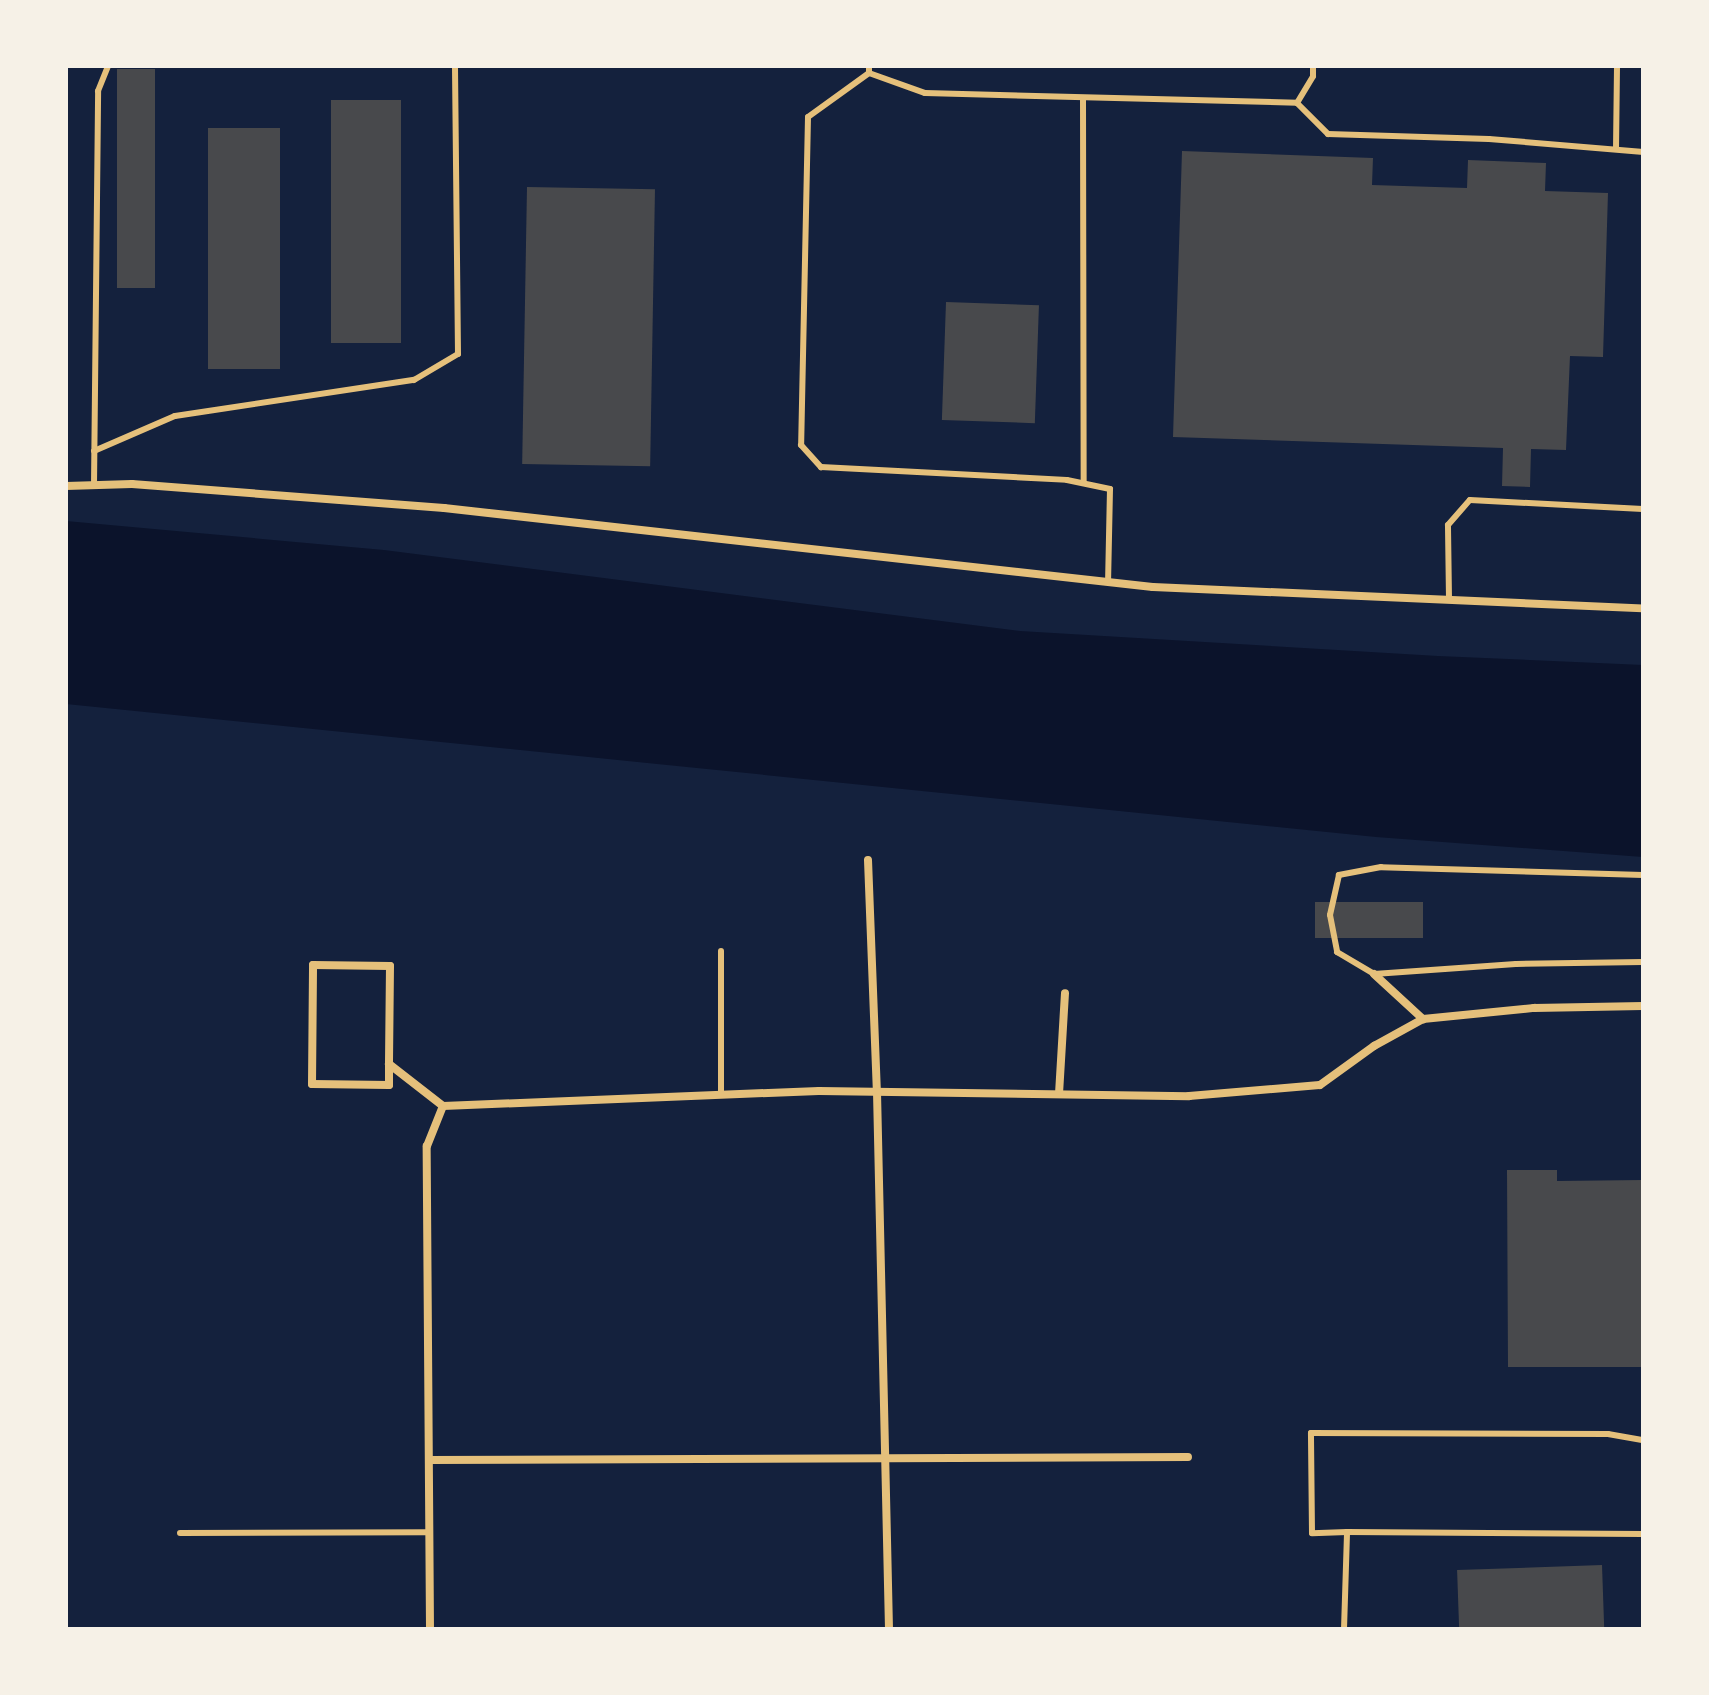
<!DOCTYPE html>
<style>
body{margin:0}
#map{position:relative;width:1709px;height:1695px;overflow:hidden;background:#14213d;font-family:"Public Sans",sans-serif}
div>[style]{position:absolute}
.water>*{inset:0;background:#0b132b}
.building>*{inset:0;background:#48494c;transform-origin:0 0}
.service>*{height:6px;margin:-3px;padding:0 3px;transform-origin:3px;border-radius:3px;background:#e5c07b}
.minor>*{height:8px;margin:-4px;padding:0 4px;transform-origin:4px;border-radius:4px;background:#e5c07b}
span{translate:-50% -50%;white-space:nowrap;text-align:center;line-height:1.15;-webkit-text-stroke:6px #f6f1e7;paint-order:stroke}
.frame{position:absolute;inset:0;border:68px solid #f6f1e7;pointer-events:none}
</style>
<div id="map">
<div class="water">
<i style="clip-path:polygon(66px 521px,384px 550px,1020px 631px,1438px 656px,1643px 665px,1643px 857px,1376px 837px,66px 704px)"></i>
</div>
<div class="building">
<i style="left:117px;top:69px;width:38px;height:219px"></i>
<i style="left:331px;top:100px;width:70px;height:243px"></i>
<i style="left:280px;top:128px;width:241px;height:72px;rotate:90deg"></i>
<i style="clip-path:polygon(1182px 151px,1373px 158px,1372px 185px,1467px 188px,1468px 160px,1546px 163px,1545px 191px,1608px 193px,1603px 357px,1570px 356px,1566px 450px,1531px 449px,1530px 487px,1502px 486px,1503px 448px,1173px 437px)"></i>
<i style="left:527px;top:187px;width:128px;height:277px;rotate:1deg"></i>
<i style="left:946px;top:302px;width:93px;height:118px;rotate:2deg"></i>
<i style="left:1423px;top:902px;width:36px;height:108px;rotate:90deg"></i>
<i style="clip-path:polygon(1507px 1170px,1557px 1170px,1557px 1181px,1643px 1180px,1643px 1367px,1508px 1367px)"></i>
<i style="left:1602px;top:1565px;width:64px;height:145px;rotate:88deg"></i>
</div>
<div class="service">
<i style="left:869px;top:66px;width:7px;rotate:90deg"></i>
<i style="left:869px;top:73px;width:59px;rotate:19.7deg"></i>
<i style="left:925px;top:93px;width:372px;rotate:1.5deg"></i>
<i style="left:1297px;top:103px;width:31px;rotate:-59deg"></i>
<i style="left:1313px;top:76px;width:10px;rotate:-90deg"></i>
<i style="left:869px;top:73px;width:75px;rotate:144.2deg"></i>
<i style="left:808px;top:117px;width:328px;rotate:91.2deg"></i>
<i style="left:801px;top:445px;width:30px;rotate:48deg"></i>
<i style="left:821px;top:467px;width:246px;rotate:3deg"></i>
<i style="left:1067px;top:480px;width:44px;rotate:11.8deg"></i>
<i style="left:1110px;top:489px;width:93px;rotate:91.2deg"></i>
<i style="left:1083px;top:98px;width:385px;rotate:89.9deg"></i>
<i style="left:1297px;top:103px;width:44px;rotate:45deg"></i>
<i style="left:1328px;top:134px;width:161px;rotate:1.8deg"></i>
<i style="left:1489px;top:139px;width:155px;rotate:4.8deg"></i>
<i style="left:1616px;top:149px;width:83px;rotate:-89.3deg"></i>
<i style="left:94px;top:451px;width:88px;rotate:-23.4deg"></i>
<i style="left:175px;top:416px;width:242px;rotate:-8.6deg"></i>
<i style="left:414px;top:380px;width:51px;rotate:-30.6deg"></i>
<i style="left:458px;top:354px;width:288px;rotate:-90.6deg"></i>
<i style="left:94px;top:485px;width:394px;rotate:-89.4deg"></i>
<i style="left:98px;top:91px;width:27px;rotate:-68deg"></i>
<i style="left:1449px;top:599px;width:74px;rotate:-90.8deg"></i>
<i style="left:1448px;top:525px;width:33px;rotate:-49deg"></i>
<i style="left:1470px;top:500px;width:173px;rotate:3deg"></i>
<i style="left:1643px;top:875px;width:262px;rotate:-178.3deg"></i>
<i style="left:1381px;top:867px;width:43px;rotate:169.2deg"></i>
<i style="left:1339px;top:875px;width:41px;rotate:102.7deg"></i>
<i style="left:1330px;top:915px;width:38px;rotate:79deg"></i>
<i style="left:1337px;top:952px;width:43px;rotate:30.7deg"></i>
<i style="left:1374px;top:974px;width:142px;rotate:-4deg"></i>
<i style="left:1516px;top:964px;width:127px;rotate:-0.9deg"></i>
<i style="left:721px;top:951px;width:144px;rotate:90deg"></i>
<i style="left:1347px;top:1532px;width:35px;rotate:178deg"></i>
<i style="left:1312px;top:1533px;width:100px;rotate:-90.6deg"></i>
<i style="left:1311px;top:1433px;width:297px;rotate:0.2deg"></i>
<i style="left:1608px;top:1434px;width:36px;rotate:10deg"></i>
<i style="left:180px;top:1533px;width:249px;rotate:-0.2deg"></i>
<i style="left:1344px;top:1629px;width:97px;rotate:-88.2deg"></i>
<i style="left:1347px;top:1532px;width:296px;rotate:0.4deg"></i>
</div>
<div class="minor">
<i style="left:66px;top:486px;width:66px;rotate:-1.7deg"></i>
<i style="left:132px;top:484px;width:313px;rotate:4.4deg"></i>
<i style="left:444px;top:508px;width:713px;rotate:6.36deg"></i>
<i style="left:1153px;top:587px;width:490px;rotate:2.5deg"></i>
<i style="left:868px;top:860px;width:232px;rotate:87.8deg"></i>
<i style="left:877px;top:1092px;width:537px;rotate:88.72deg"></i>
<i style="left:1374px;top:974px;width:67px;rotate:42.6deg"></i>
<i style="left:389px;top:1064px;width:21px;rotate:90deg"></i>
<i style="left:389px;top:1085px;width:77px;rotate:-179.3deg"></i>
<i style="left:312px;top:1084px;width:119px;rotate:-89.5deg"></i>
<i style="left:313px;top:965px;width:77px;rotate:0.7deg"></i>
<i style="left:390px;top:966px;width:98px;rotate:90.6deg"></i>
<i style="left:389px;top:1064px;width:68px;rotate:37.9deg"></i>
<i style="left:1059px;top:1094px;width:101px;rotate:-86.6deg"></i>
<i style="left:443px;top:1106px;width:376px;rotate:-2.3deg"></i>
<i style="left:819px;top:1091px;width:370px;rotate:0.8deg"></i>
<i style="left:1189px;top:1096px;width:131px;rotate:-4.8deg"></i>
<i style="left:1320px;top:1085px;width:67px;rotate:-35.8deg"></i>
<i style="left:1374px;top:1046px;width:56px;rotate:-28.9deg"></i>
<i style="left:1423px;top:1019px;width:112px;rotate:-5.7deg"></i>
<i style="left:1534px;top:1008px;width:109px;rotate:-1.1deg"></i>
<i style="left:429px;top:1460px;width:759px;rotate:-0.23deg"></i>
<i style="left:430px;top:1629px;width:483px;rotate:-90.4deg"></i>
<i style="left:427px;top:1146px;width:43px;rotate:-68.2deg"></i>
</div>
<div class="frame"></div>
</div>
